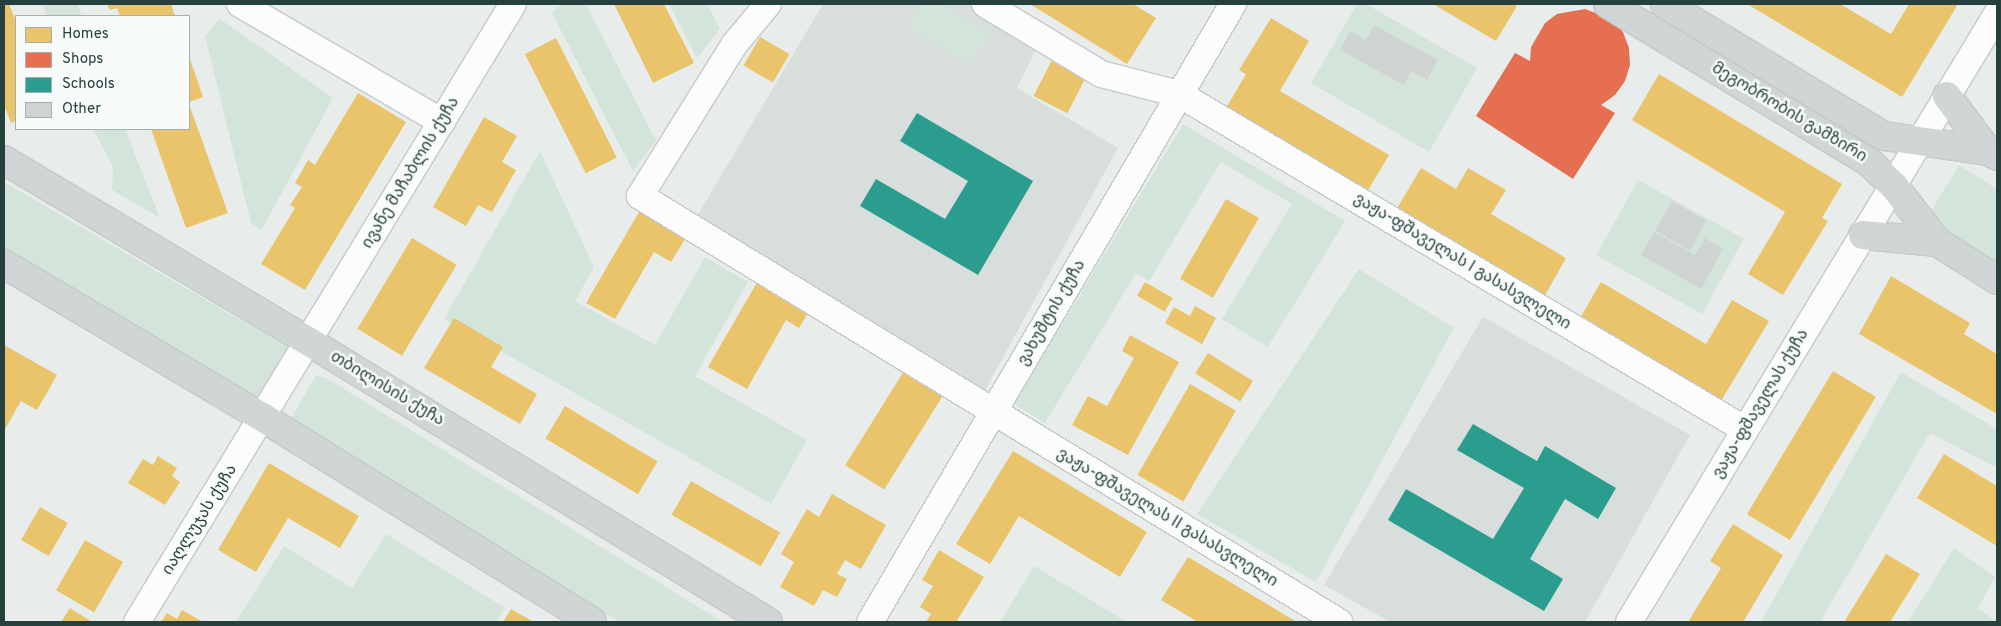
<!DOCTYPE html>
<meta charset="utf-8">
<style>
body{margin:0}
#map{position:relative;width:2001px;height:626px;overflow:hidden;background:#e8edeb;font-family:Overpass,"Noto Sans Georgian",sans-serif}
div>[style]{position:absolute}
.built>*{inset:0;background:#d7dedc}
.green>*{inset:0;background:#d3e4db;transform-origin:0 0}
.homes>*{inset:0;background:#e9c46a;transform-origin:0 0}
.shops>*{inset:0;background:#e76f51}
.schools>*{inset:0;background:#2a9d8f}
.building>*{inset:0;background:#cfd4d3;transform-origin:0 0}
.roads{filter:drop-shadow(1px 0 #c5cac8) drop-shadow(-1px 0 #c5cac8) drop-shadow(0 1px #c5cac8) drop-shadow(0 -1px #c5cac8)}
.minor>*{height:26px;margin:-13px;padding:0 13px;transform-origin:13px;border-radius:13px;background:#fcfcfc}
.major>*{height:28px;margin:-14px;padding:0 14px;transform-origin:14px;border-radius:14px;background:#d0d6d6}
span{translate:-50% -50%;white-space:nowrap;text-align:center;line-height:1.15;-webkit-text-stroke:5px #f7fbfa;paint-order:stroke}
.street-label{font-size:16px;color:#26403e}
.frame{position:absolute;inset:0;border:5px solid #26403e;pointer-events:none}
.legend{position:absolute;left:15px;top:15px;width:175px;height:115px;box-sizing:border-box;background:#f7fbfa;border:1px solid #a3b0af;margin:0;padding:6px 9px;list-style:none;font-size:15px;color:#26403e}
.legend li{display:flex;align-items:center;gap:10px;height:25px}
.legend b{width:25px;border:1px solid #a3b0af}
</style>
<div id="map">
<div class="built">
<i style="clip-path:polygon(823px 4px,974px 4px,1039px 43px,1017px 88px,1118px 148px,984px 392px,696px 218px)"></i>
<i style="clip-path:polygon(1483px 317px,1690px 435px,1585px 622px,1390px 622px,1324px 585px)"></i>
</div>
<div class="green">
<i style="clip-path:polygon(43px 4px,77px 4px,82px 16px,47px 16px)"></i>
<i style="clip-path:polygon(562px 4px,586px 4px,656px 141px,633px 171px,552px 13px)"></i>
<i style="clip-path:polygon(669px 4px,707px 4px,720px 29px,697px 58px)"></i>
<i style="clip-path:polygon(922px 4px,940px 4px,989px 34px,970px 65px,907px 26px)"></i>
<i style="clip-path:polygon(1357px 4px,1366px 4px,1477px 68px,1429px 152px,1311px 83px)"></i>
<i style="clip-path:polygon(220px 19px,333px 98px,261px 231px,251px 223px,205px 36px)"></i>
<i style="clip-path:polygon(1183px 124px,1345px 221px,1268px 347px,1222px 319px,1292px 204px,1221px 162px,1149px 281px,1136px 273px,1045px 423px,1014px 404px)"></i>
<i style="clip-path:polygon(93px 129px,125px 129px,160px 218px,112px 190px,113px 167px)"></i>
<i style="clip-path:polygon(540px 151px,594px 267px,575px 301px,655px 345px,705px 257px,748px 282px,695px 376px,807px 440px,771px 504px,444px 319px)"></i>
<i style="clip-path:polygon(1959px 165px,1997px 189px,1997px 272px,1923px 224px)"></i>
<i style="left:1638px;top:180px;width:121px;height:86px;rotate:29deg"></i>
<i style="clip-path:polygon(4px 182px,292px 350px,260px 406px,4px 252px)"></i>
<i style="clip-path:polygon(1359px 269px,1454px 328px,1316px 582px,1197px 514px)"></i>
<i style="clip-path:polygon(1901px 372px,1997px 429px,1997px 468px,1930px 433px,1820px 622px,1761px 622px)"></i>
<i style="clip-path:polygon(316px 375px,328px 379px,723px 622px,619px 622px,289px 422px)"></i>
<i style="clip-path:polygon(386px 534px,505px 608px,496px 622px,236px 622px,284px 546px,352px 588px)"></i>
<i style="clip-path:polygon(1954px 548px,1995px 577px,1978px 608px,1997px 622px,1908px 622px)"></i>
<i style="clip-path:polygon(1034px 566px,1127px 622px,1000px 622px)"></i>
</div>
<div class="homes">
<i style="clip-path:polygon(4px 4px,9px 4px,16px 22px,16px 121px,11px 123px,4px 105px)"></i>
<i style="clip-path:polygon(107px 4px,171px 4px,175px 16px,120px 16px,117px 8px,110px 10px)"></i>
<i style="clip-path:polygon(614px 4px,664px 4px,694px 63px,653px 83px)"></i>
<i style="clip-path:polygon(1030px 4px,1133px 4px,1156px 18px,1127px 64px)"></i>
<i style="clip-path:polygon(1433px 4px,1513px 4px,1517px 6px,1496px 41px)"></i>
<i style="clip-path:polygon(1747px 4px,1840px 4px,1891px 34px,1909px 4px,1958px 4px,1902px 97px)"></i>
<i style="clip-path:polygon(1271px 18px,1309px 41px,1280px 91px,1389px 155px,1367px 192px,1226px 108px,1246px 74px,1239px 70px)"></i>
<i style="left:760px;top:37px;width:34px;height:33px;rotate:30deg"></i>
<i style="left:556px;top:38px;width:134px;height:35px;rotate:63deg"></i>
<i style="clip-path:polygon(189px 56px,203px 97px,189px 102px)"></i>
<i style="left:1054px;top:56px;width:38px;height:45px;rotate:27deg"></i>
<i style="clip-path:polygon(1659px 74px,1842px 184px,1822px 218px,1828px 221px,1783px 295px,1748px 274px,1785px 212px,1632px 120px)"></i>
<i style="clip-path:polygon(358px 93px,406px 122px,305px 290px,261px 264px,295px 208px,290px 205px,302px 187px,295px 183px,308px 160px,315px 165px)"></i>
<i style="clip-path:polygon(189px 104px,228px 213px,186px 228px,151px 129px,189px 129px)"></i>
<i style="clip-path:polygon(484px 117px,517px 136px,502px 162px,516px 170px,492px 212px,478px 205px,466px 226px,433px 207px)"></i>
<i style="clip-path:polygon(1421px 168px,1456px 189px,1468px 168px,1506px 190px,1491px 214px,1566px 258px,1544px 297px,1396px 210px)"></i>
<i style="left:1226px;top:199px;width:38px;height:92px;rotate:30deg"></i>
<i style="clip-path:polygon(639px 212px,685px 239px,671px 262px,654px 252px,615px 319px,586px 303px)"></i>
<i style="left:412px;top:238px;width:52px;height:106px;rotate:31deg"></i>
<i style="clip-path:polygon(1891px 276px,1970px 323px,1964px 334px,1997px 354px,1997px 414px,1859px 334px)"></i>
<i style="clip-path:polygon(759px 279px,811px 308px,799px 328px,786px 320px,747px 389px,708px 367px)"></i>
<i style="left:1145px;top:282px;width:32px;height:16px;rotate:30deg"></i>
<i style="clip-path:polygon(1601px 282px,1706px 344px,1732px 300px,1769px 321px,1721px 401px,1580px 318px)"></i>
<i style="clip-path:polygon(1195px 306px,1216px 318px,1202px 344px,1165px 323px,1174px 307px,1190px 316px)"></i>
<i style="clip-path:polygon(454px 318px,503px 347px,491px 367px,537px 394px,520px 424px,424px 368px)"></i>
<i style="clip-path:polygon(1130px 335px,1179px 362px,1128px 455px,1072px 425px,1088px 396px,1107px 406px,1134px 358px,1122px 351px)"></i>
<i style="clip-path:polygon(4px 345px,57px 375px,37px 410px,21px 401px,4px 431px)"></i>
<i style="left:1208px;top:353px;width:53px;height:24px;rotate:32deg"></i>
<i style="left:904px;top:371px;width:46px;height:111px;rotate:32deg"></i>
<i style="left:1833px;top:371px;width:50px;height:167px;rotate:31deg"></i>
<i style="left:1190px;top:384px;width:53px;height:105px;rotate:30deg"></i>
<i style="left:565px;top:406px;width:108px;height:38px;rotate:31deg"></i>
<i style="clip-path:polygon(1013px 451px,1147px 532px,1120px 577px,1019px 516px,990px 564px,956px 544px)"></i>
<i style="clip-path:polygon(1944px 454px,1997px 486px,1997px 546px,1917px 498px)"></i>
<i style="clip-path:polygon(158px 456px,177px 468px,172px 476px,180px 482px,165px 505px,128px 483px,143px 459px,153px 465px)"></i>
<i style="clip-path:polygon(269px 463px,359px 516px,340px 548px,288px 518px,256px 572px,218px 550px)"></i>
<i style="left:691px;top:481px;width:103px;height:39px;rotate:30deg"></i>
<i style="clip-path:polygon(832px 494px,886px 525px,861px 569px,845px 560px,837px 574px,847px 579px,837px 597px,823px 590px,814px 606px,780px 587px,794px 562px,781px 554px,807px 509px,819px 517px)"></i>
<i style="left:40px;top:507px;width:32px;height:38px;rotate:30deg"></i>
<i style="clip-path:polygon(1733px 524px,1783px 555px,1743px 622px,1688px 622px,1721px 568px,1710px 561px)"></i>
<i style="left:85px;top:540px;width:44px;height:58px;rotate:30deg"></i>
<i style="clip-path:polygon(939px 550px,984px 577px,956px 622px,926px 622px,931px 614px,920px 607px,933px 586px,922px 580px)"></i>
<i style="clip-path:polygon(1886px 554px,1920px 574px,1890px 622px,1844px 622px)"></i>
<i style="clip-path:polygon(1188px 557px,1297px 622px,1198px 622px,1161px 600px)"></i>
<i style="clip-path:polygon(70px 608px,92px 622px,61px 622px)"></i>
<i style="clip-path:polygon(511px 609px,534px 622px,503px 622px)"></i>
<i style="clip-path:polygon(182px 610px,203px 622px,161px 622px,167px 613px,177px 619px)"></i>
</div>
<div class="shops">
<i style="clip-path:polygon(1585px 9px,1611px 19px,1623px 32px,1629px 48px,1630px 65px,1625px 81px,1615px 95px,1601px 105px,1615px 113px,1573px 179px,1476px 116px,1515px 53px,1530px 61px,1531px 47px,1545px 23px,1557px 14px)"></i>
</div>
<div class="schools">
<i style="clip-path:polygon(917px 113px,1033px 181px,978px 275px,860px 206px,876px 179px,945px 219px,968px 181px,900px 141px)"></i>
<i style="clip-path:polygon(1473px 424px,1537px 461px,1545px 446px,1616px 488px,1598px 519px,1565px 499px,1530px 559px,1563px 579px,1544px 611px,1388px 520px,1406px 489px,1493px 539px,1524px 488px,1457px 450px)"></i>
</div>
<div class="building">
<i style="clip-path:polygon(1374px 25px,1438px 60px,1427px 80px,1411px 71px,1404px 85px,1340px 50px,1350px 31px,1366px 40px)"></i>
<i style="left:1672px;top:201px;width:40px;height:34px;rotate:30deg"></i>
<i style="clip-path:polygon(1654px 232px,1695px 255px,1705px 238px,1723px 249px,1701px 289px,1641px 255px)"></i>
</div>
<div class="roads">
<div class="minor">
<i style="left:240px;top:4px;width:234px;rotate:30.3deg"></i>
<i style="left:768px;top:4px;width:53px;rotate:129.7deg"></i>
<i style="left:734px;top:45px;width:178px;rotate:121.9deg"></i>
<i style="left:640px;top:196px;width:819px;rotate:31.36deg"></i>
<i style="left:985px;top:4px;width:135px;rotate:31.1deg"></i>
<i style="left:1101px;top:74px;width:81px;rotate:14.4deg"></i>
<i style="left:1179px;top:94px;width:657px;rotate:30.66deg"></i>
<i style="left:137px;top:622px;width:723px;rotate:-58.68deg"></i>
<i style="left:870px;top:622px;width:717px;rotate:-59.57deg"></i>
<i style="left:1629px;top:622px;width:711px;rotate:-58.82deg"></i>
</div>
<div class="major">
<i style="left:1608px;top:4px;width:305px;rotate:31.2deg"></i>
<i style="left:1869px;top:162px;width:35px;rotate:44deg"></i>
<i style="left:1894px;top:186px;width:71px;rotate:52.5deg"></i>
<i style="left:1937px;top:242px;width:71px;rotate:32.3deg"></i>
<i style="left:1665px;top:4px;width:256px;rotate:31.1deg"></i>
<i style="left:1884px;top:136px;width:105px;rotate:8.2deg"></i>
<i style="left:1988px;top:151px;width:10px;rotate:29deg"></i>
<i style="left:1947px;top:96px;width:69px;rotate:53.3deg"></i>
<i style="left:4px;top:160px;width:354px;rotate:30.8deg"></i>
<i style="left:308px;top:341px;width:539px;rotate:31.42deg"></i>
<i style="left:1863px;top:235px;width:74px;rotate:5.4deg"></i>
<i style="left:4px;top:264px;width:300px;rotate:30.7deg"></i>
<i style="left:262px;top:417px;width:388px;rotate:31.8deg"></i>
</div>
</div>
<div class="street-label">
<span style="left:1789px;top:113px;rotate:31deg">მეგობრობის გამზირი</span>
<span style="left:411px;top:173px;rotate:-59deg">ივანე მაჩაბლის ქუჩა</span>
<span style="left:1462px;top:262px;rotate:31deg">ვაჟა-ფშაველას I გასასვლელი</span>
<span style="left:1052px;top:313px;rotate:-60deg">ვახუშტის ქუჩა</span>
<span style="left:387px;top:389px;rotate:31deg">თბილისის ქუჩა</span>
<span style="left:1761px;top:404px;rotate:-59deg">ვაჟა-ფშაველას ქუჩა</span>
<span style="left:1167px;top:518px;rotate:31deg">ვაჟა-ფშაველას II გასასვლელი</span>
<span style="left:200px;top:520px;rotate:-58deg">იაღლუჯას ქუჩა</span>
</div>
<div class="frame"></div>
<ul class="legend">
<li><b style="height:14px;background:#e9c46a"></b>Homes</li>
<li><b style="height:14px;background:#e76f51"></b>Shops</li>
<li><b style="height:14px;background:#2a9d8f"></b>Schools</li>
<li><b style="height:14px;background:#cfd4d3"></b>Other</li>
</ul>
</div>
